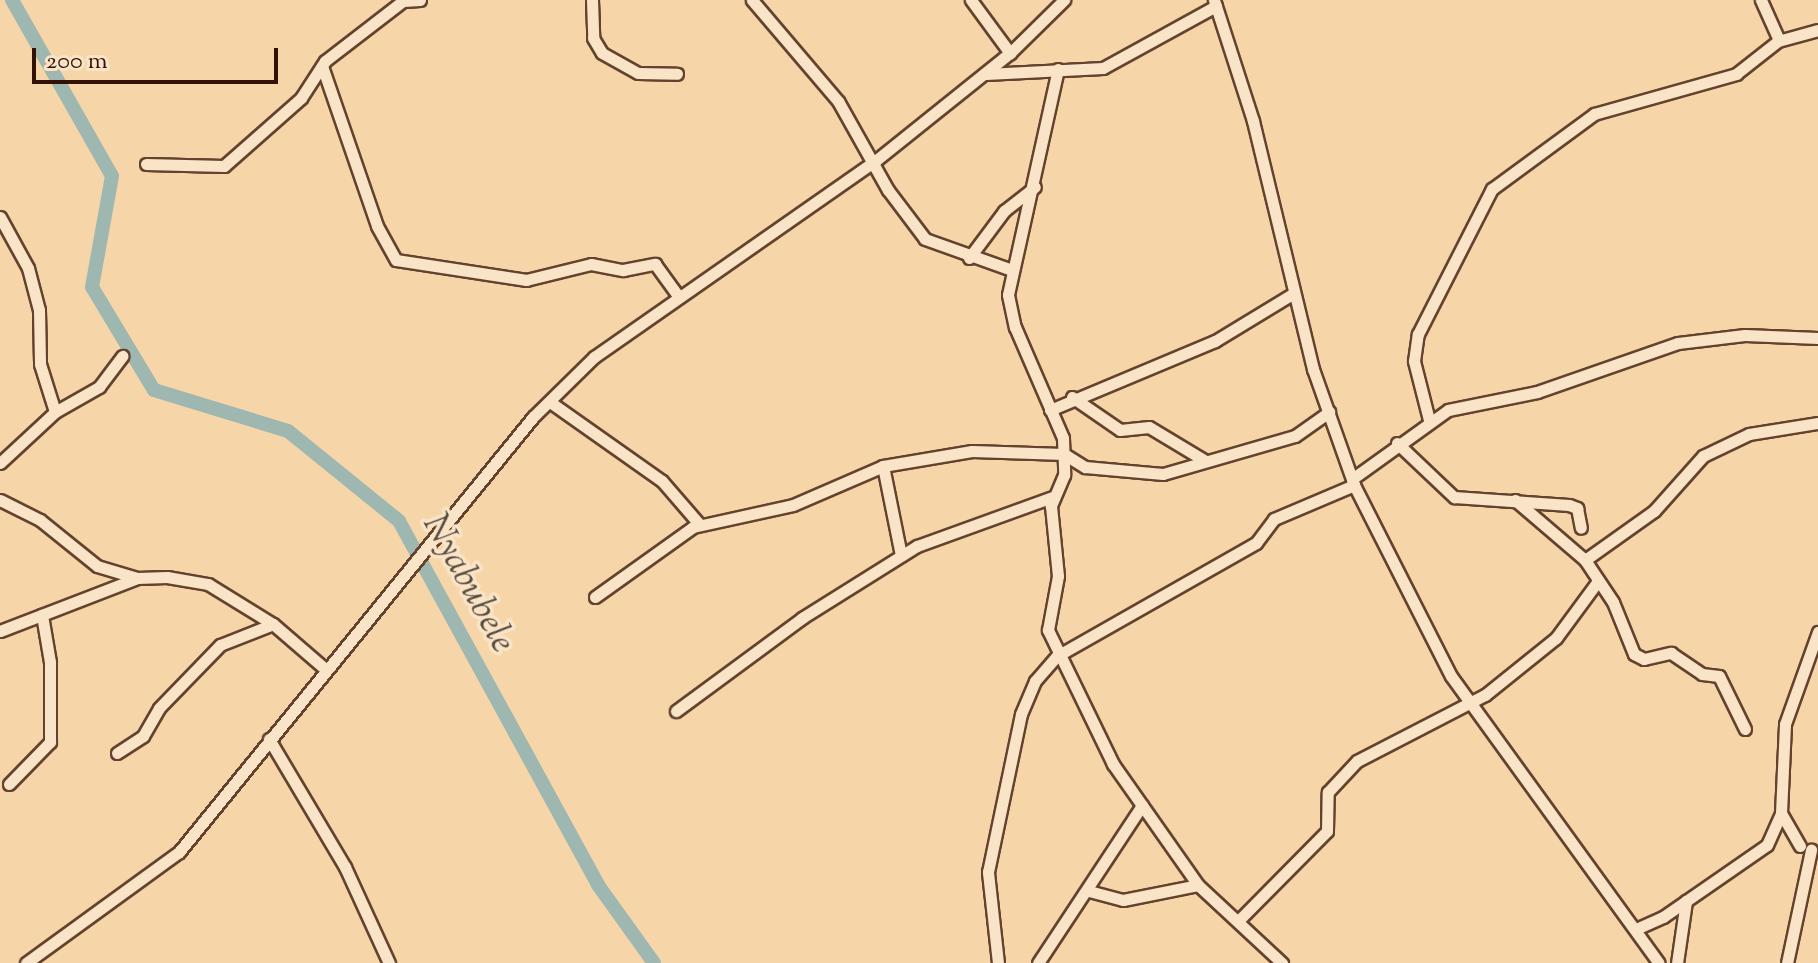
<!DOCTYPE html>
<style>
body{margin:0}
#map{position:relative;width:1818px;height:963px;overflow:hidden;background:#f6d6a9;font-family:"Sorts Mill Goudy",serif}
div>[style]{position:absolute}
.river>*{height:14px;margin:-7px;padding:0 7px;transform-origin:7px;border-radius:7px;background:#9eb7b0}
.roads{filter:drop-shadow(2px 0 #64432e) drop-shadow(-2px 0 #64432e) drop-shadow(0 2px #64432e) drop-shadow(0 -2px #64432e)}
.minor>*{height:11px;margin:-5.5px;padding:0 5.5px;transform-origin:5.5px;border-radius:5.5px;background:#f9e4c7}
span{translate:-50% -50%;white-space:nowrap;text-align:center;line-height:1.15;-webkit-text-stroke:7px #f9e4c7;paint-order:stroke}
.water-label{font-size:36px;color:#584c41;font-style:italic}
.scale{position:absolute;left:32px;top:48px;width:246px;height:36px;box-sizing:border-box;border:4px solid #331205;border-top:0;padding-left:10px;font-size:24px;line-height:28px;white-space:nowrap;color:#331205;-webkit-text-stroke:6px #f9e4c7;paint-order:stroke}
</style>
<div id="map">
<div class="river">
<i style="left:12px;top:0;width:202px;rotate:60.4deg"></i>
<i style="left:112px;top:176px;width:113px;rotate:100.2deg"></i>
<i style="left:92px;top:287px;width:120px;rotate:59deg"></i>
<i style="left:154px;top:390px;width:140px;rotate:17deg"></i>
<i style="left:288px;top:431px;width:143px;rotate:39deg"></i>
<i style="left:399px;top:521px;width:415px;rotate:61.3deg"></i>
<i style="left:598px;top:885px;width:96px;rotate:54.3deg"></i>
</div>
<div class="roads">
<div class="minor">
<i style="left:592px;top:0;width:38px;rotate:88deg"></i>
<i style="left:593px;top:38px;width:17px;rotate:59deg"></i>
<i style="left:602px;top:53px;width:41px;rotate:29.1deg"></i>
<i style="left:638px;top:73px;width:39px;rotate:1deg"></i>
<i style="left:752px;top:0;width:133px;rotate:49.6deg"></i>
<i style="left:838px;top:101px;width:102px;rotate:60.7deg"></i>
<i style="left:888px;top:190px;width:61px;rotate:52.9deg"></i>
<i style="left:925px;top:239px;width:92px;rotate:19.6deg"></i>
<i style="left:971px;top:0;width:66px;rotate:53.7deg"></i>
<i style="left:1214px;top:0;width:127px;rotate:72.1deg"></i>
<i style="left:1253px;top:121px;width:255px;rotate:76.4deg"></i>
<i style="left:1313px;top:369px;width:123px;rotate:70.5deg"></i>
<i style="left:1354px;top:485px;width:214px;rotate:63.1deg"></i>
<i style="left:1451px;top:676px;width:354px;rotate:54.1deg"></i>
<i style="left:1761px;top:0;width:44px;rotate:65.8deg"></i>
<i style="left:322px;top:66px;width:169px;rotate:71deg"></i>
<i style="left:377px;top:226px;width:39px;rotate:61deg"></i>
<i style="left:396px;top:260px;width:132px;rotate:8.7deg"></i>
<i style="left:526px;top:280px;width:67px;rotate:-13.8deg"></i>
<i style="left:591px;top:264px;width:33px;rotate:11deg"></i>
<i style="left:623px;top:270px;width:33px;rotate:-11deg"></i>
<i style="left:655px;top:264px;width:41px;rotate:54deg"></i>
<i style="left:1058px;top:69px;width:231px;rotate:102.5deg"></i>
<i style="left:1008px;top:295px;width:33px;rotate:78deg"></i>
<i style="left:1015px;top:327px;width:121px;rotate:66.6deg"></i>
<i style="left:1063px;top:438px;width:37px;rotate:88deg"></i>
<i style="left:1064px;top:475px;width:34px;rotate:113deg"></i>
<i style="left:1051px;top:506px;width:70px;rotate:84.3deg"></i>
<i style="left:1058px;top:576px;width:55px;rotate:100.5deg"></i>
<i style="left:1048px;top:630px;width:149px;rotate:64.1deg"></i>
<i style="left:1113px;top:764px;width:148px;rotate:54.9deg"></i>
<i style="left:1198px;top:885px;width:115px;rotate:42.9deg"></i>
<i style="left:986px;top:74px;width:117px;rotate:-2.9deg"></i>
<i style="left:1103px;top:68px;width:129px;rotate:-28.8deg"></i>
<i style="left:146px;top:164px;width:78px;rotate:1.5deg"></i>
<i style="left:224px;top:166px;width:103px;rotate:-41.4deg"></i>
<i style="left:301px;top:98px;width:44px;rotate:-57deg"></i>
<i style="left:325px;top:61px;width:98px;rotate:-37.6deg"></i>
<i style="left:403px;top:1px;width:17px;rotate:-3deg"></i>
<i style="left:0;top:217px;width:58px;rotate:61.2deg"></i>
<i style="left:28px;top:268px;width:43px;rotate:75.3deg"></i>
<i style="left:39px;top:310px;width:54px;rotate:88.9deg"></i>
<i style="left:40px;top:364px;width:50px;rotate:72.6deg"></i>
<i style="left:969px;top:258px;width:59px;rotate:-53.3deg"></i>
<i style="left:1004px;top:211px;width:39px;rotate:-38deg"></i>
<i style="left:1072px;top:397px;width:58px;rotate:34.5deg"></i>
<i style="left:1120px;top:430px;width:29px;rotate:-6deg"></i>
<i style="left:1149px;top:427px;width:64px;rotate:31deg"></i>
<i style="left:550px;top:402px;width:137px;rotate:35.2deg"></i>
<i style="left:662px;top:481px;width:58px;rotate:49.2deg"></i>
<i style="left:1050px;top:410px;width:179px;rotate:-22.7deg"></i>
<i style="left:1215px;top:341px;width:92px;rotate:-31.3deg"></i>
<i style="left:1429px;top:420px;width:61px;rotate:-104.3deg"></i>
<i style="left:1414px;top:361px;width:27px;rotate:-82deg"></i>
<i style="left:1418px;top:334px;width:163px;rotate:-63deg"></i>
<i style="left:1492px;top:189px;width:127px;rotate:-36.3deg"></i>
<i style="left:1594px;top:114px;width:148px;rotate:-15.7deg"></i>
<i style="left:1736px;top:74px;width:53px;rotate:-38.2deg"></i>
<i style="left:1778px;top:41px;width:41px;rotate:-15.4deg"></i>
<i style="left:1397px;top:443px;width:79px;rotate:43.5deg"></i>
<i style="left:1454px;top:497px;width:115px;rotate:4deg"></i>
<i style="left:1569px;top:505px;width:9px;rotate:21deg"></i>
<i style="left:1577px;top:508px;width:20px;rotate:79deg"></i>
<i style="left:0;top:463px;width:75px;rotate:-42.8deg"></i>
<i style="left:55px;top:412px;width:51px;rotate:-29.6deg"></i>
<i style="left:99px;top:387px;width:39px;rotate:-53deg"></i>
<i style="left:883px;top:466px;width:91px;rotate:78.6deg"></i>
<i style="left:1352px;top:479px;width:118px;rotate:-35.7deg"></i>
<i style="left:1448px;top:410px;width:91px;rotate:-11.4deg"></i>
<i style="left:1537px;top:392px;width:149px;rotate:-19.2deg"></i>
<i style="left:1678px;top:343px;width:67px;rotate:-6.8deg"></i>
<i style="left:1745px;top:335px;width:73px;rotate:2.4deg"></i>
<i style="left:0;top:500px;width:45px;rotate:26.6deg"></i>
<i style="left:40px;top:520px;width:73px;rotate:38.9deg"></i>
<i style="left:97px;top:566px;width:42px;rotate:16.7deg"></i>
<i style="left:1515px;top:500px;width:92px;rotate:40.6deg"></i>
<i style="left:1585px;top:560px;width:50px;rotate:56.3deg"></i>
<i style="left:1613px;top:602px;width:56px;rotate:68deg"></i>
<i style="left:1634px;top:654px;width:11px;rotate:27deg"></i>
<i style="left:1644px;top:659px;width:28px;rotate:-13deg"></i>
<i style="left:1671px;top:653px;width:37px;rotate:34deg"></i>
<i style="left:1702px;top:674px;width:17px;rotate:7deg"></i>
<i style="left:1719px;top:676px;width:59px;rotate:63.9deg"></i>
<i style="left:1585px;top:560px;width:85px;rotate:-35.4deg"></i>
<i style="left:1654px;top:511px;width:74px;rotate:-48.3deg"></i>
<i style="left:1703px;top:456px;width:51px;rotate:-25.6deg"></i>
<i style="left:1749px;top:434px;width:70px;rotate:-9.1deg"></i>
<i style="left:595px;top:597px;width:120px;rotate:-35.5deg"></i>
<i style="left:693px;top:527px;width:102px;rotate:-12.4deg"></i>
<i style="left:793px;top:505px;width:98px;rotate:-23.4deg"></i>
<i style="left:883px;top:466px;width:90px;rotate:-9.6deg"></i>
<i style="left:972px;top:451px;width:92px;rotate:1.9deg"></i>
<i style="left:1064px;top:454px;width:25px;rotate:32deg"></i>
<i style="left:1085px;top:467px;width:78px;rotate:5.1deg"></i>
<i style="left:1163px;top:474px;width:137px;rotate:-16.1deg"></i>
<i style="left:1295px;top:436px;width:42px;rotate:-35.2deg"></i>
<i style="left:0;top:631px;width:147px;rotate:-21.1deg"></i>
<i style="left:137px;top:578px;width:30px;rotate:-2deg"></i>
<i style="left:167px;top:577px;width:42px;rotate:9.7deg"></i>
<i style="left:208px;top:584px;width:76px;rotate:31.6deg"></i>
<i style="left:273px;top:624px;width:67px;rotate:40.8deg"></i>
<i style="left:676px;top:711px;width:157px;rotate:-36.4deg"></i>
<i style="left:802px;top:618px;width:136px;rotate:-32.1deg"></i>
<i style="left:917px;top:546px;width:144px;rotate:-19.9deg"></i>
<i style="left:269px;top:739px;width:149px;rotate:59.3deg"></i>
<i style="left:345px;top:867px;width:106px;rotate:65.4deg"></i>
<i style="left:117px;top:753px;width:31px;rotate:-33deg"></i>
<i style="left:143px;top:736px;width:32px;rotate:-60deg"></i>
<i style="left:159px;top:708px;width:88px;rotate:-45.9deg"></i>
<i style="left:220px;top:645px;width:57px;rotate:-21.6deg"></i>
<i style="left:9px;top:784px;width:59px;rotate:-45.7deg"></i>
<i style="left:50px;top:742px;width:80px;rotate:-90deg"></i>
<i style="left:50px;top:662px;width:48px;rotate:-99.7deg"></i>
<i style="left:1781px;top:813px;width:38px;rotate:60deg"></i>
<i style="left:1089px;top:891px;width:35px;rotate:15deg"></i>
<i style="left:1123px;top:900px;width:76px;rotate:-11.3deg"></i>
<i style="left:1239px;top:920px;width:125px;rotate:-45.3deg"></i>
<i style="left:1327px;top:831px;width:39px;rotate:-89deg"></i>
<i style="left:1328px;top:792px;width:42px;rotate:-46.9deg"></i>
<i style="left:1357px;top:761px;width:144px;rotate:-27.3deg"></i>
<i style="left:1485px;top:695px;width:91px;rotate:-38.8deg"></i>
<i style="left:1556px;top:638px;width:71px;rotate:-53.6deg"></i>
<i style="left:1636px;top:929px;width:30px;rotate:-24deg"></i>
<i style="left:1663px;top:917px;width:126px;rotate:-34.7deg"></i>
<i style="left:1767px;top:845px;width:35px;rotate:-66deg"></i>
<i style="left:1781px;top:813px;width:89px;rotate:-87.4deg"></i>
<i style="left:1785px;top:724px;width:98px;rotate:-70.3deg"></i>
<i style="left:26px;top:963px;width:189px;rotate:-36deg"></i>
<i style="left:179px;top:852px;width:561px;rotate:-50.86deg"></i>
<i style="left:533px;top:417px;width:86px;rotate:-44.5deg"></i>
<i style="left:594px;top:357px;width:343px;rotate:-34.9deg"></i>
<i style="left:875px;top:161px;width:173px;rotate:-38.7deg"></i>
<i style="left:1010px;top:53px;width:76px;rotate:-44.5deg"></i>
<i style="left:998px;top:963px;width:92px;rotate:-96.3deg"></i>
<i style="left:988px;top:872px;width:161px;rotate:-78.2deg"></i>
<i style="left:1021px;top:714px;width:36px;rotate:-67deg"></i>
<i style="left:1035px;top:681px;width:33px;rotate:-49deg"></i>
<i style="left:1057px;top:656px;width:229px;rotate:-29.6deg"></i>
<i style="left:1256px;top:543px;width:30px;rotate:-53deg"></i>
<i style="left:1274px;top:519px;width:87px;rotate:-23deg"></i>
<i style="left:1038px;top:963px;width:189px;rotate:-56.6deg"></i>
<i style="left:1677px;top:963px;width:63px;rotate:-81.7deg"></i>
<i style="left:1787px;top:963px;width:116px;rotate:-78deg"></i>
</div>
</div>
<div class="water-label">
<span style="left:467px;top:584px;rotate:61deg">Nyabubele</span>
</div>
<div class="scale">200 m</div>
</div>
